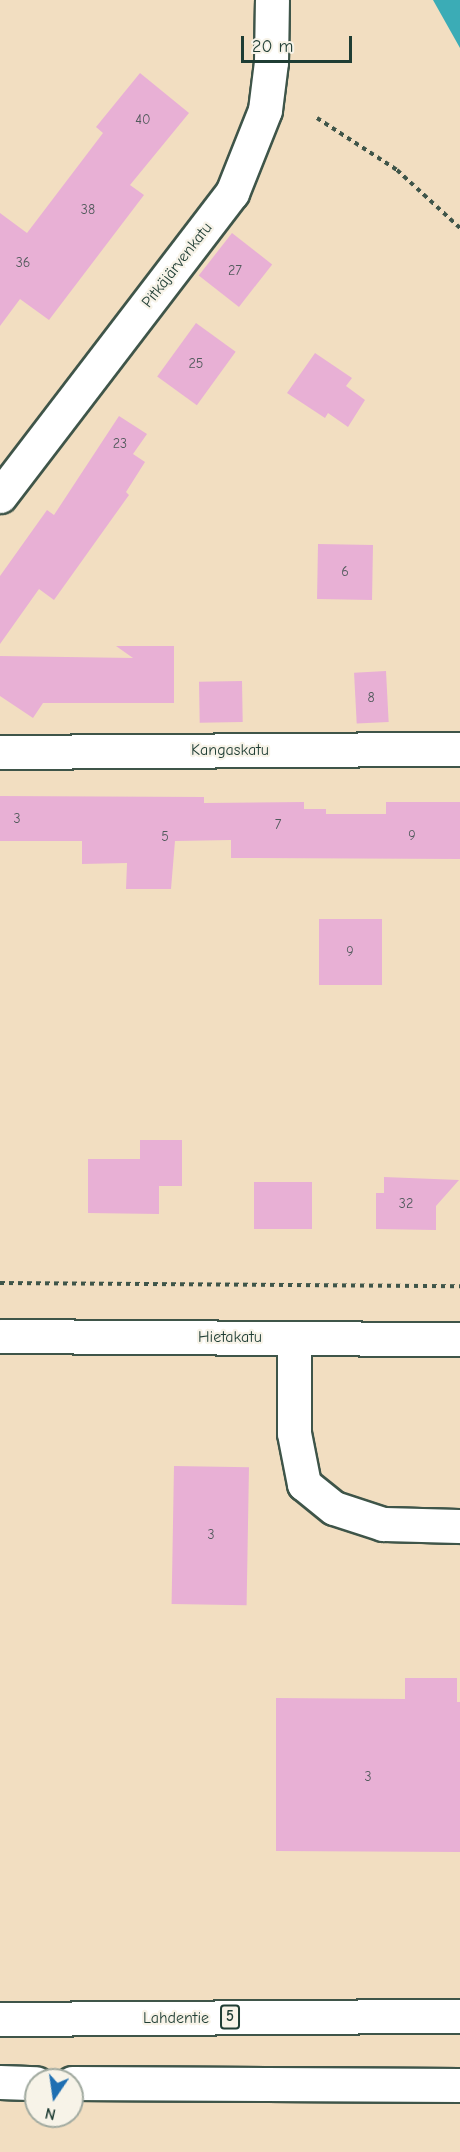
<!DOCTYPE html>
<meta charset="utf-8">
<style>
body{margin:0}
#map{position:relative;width:460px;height:2152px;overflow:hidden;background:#f2dec1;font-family:"Comic Neue",sans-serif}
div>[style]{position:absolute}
.water>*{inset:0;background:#3bacb6}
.building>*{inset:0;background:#e8b0d5;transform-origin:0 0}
.path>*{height:4px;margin-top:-2px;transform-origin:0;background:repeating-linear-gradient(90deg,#3f5549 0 4.5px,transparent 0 9px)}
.roads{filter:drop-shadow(2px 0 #3f5549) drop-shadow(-2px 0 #3f5549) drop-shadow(0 2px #3f5549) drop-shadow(0 -2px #3f5549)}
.minor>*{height:33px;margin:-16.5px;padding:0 16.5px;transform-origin:16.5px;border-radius:16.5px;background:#fff}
.highway>*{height:33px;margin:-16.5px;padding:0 16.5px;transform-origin:16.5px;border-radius:16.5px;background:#fff}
span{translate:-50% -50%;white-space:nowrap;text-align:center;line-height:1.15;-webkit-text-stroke:4.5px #f7f3e8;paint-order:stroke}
.number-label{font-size:14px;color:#515a5c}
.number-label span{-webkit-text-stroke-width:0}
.shield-label span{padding:2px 4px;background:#f7f3e8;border:2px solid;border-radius:4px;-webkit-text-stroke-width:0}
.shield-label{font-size:15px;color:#1f3d34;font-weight:700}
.street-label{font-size:16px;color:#1f3d34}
.north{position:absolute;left:24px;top:2068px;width:60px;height:60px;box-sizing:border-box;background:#f7f3e8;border:2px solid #a1aaa0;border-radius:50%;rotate:193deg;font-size:16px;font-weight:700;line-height:24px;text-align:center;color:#1f3d34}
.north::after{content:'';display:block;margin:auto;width:21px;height:27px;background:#1f6fb2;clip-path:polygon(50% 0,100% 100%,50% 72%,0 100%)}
.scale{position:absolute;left:241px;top:36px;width:111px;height:27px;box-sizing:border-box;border:3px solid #1f3d34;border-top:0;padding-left:8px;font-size:18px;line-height:21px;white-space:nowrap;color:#1f3d34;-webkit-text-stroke:4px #f7f3e8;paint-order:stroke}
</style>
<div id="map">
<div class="water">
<i style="clip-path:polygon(433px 0,460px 0,460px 48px)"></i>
</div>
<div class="building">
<i style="clip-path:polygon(140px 73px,189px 113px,130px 185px,144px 195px,49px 320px,20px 299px,0 326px,0 213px,27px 233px,103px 133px,96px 127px)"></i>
<i style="left:232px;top:233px;width:51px;height:54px;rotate:38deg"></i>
<i style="left:196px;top:323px;width:49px;height:66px;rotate:36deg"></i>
<i style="clip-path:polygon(315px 353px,352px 378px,346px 386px,365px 400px,348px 427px,328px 413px,325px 418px,287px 393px)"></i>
<i style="clip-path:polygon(119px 416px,147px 434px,133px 454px,145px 462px,126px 492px,129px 495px,54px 600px,39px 589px,0 644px,0 576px,47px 510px,54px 515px)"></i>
<i style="left:318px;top:544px;width:55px;height:55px;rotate:1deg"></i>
<i style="clip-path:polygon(116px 646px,174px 646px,174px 703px,43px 703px,33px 718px,0 696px,0 656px,133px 658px)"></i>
<i style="left:386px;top:671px;width:51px;height:32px;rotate:87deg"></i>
<i style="left:242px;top:681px;width:41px;height:43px;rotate:89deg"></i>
<i style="clip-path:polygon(0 796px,204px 797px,204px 803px,304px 802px,304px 809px,326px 809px,326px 814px,386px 814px,386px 802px,460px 802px,460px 859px,231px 858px,231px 840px,175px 841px,171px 889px,126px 889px,127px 863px,82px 864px,82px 841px,0 841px)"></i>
<i style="left:319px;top:919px;width:63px;height:66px"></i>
<i style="clip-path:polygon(140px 1140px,182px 1140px,182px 1186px,159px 1186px,159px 1214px,88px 1213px,88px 1159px,140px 1159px)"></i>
<i style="clip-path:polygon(384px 1177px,459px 1180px,436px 1206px,436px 1230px,376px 1229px,376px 1193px,384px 1193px)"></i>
<i style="left:254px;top:1182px;width:58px;height:47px"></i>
<i style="left:174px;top:1466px;width:75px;height:138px;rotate:1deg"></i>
<i style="clip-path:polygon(405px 1678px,457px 1678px,457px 1702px,460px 1702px,460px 1852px,276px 1851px,276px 1698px,405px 1699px)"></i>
</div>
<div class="path">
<i style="left:317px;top:118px;width:95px;rotate:33deg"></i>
<i style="left:397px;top:170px;width:86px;rotate:42.6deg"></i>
<i style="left:0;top:1283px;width:460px;rotate:0.4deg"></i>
</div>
<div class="roads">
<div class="minor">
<i style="left:0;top:496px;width:382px;rotate:-52.6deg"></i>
<i style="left:232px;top:193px;width:89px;rotate:-68.3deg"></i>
<i style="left:265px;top:110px;width:48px;rotate:-82.9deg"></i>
<i style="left:271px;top:62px;width:62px;rotate:-89.1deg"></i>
<i style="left:0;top:752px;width:460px;rotate:-0.4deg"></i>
<i style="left:0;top:1336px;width:460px;rotate:0.4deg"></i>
<i style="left:294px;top:1338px;width:95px;rotate:90deg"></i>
<i style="left:294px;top:1433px;width:52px;rotate:78.9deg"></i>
<i style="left:304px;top:1484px;width:38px;rotate:39deg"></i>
<i style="left:334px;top:1508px;width:52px;rotate:18.1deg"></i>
<i style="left:383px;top:1524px;width:77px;rotate:1.5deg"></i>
</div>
<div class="highway">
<i style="left:0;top:2019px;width:460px;rotate:-0.4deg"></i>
<i style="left:0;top:2082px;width:36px;rotate:2deg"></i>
<i style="left:72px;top:2083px;width:388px;rotate:0.3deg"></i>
</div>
</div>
<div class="number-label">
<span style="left:143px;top:120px">40</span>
<span style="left:88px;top:210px">38</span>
<span style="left:23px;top:263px">36</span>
<span style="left:235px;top:271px">27</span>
<span style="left:196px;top:364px">25</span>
<span style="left:120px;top:444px">23</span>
<span style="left:345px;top:572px">6</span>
<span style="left:371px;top:698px">8</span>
<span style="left:17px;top:819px">3</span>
<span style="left:278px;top:825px">7</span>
<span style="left:412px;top:836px">9</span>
<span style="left:165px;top:837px">5</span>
<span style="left:350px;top:952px">9</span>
<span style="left:406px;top:1204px">32</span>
<span style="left:211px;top:1535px">3</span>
<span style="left:368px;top:1777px">3</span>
</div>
<div class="shield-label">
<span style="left:230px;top:2017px">5</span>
</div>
<div class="street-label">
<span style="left:177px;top:265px;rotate:-52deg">Pitkäjärvenkatu</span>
<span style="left:230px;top:750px">Kangaskatu</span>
<span style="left:230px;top:1337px">Hietakatu</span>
<span style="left:176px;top:2018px">Lahdentie</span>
</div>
<div class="north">N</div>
<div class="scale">20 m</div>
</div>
